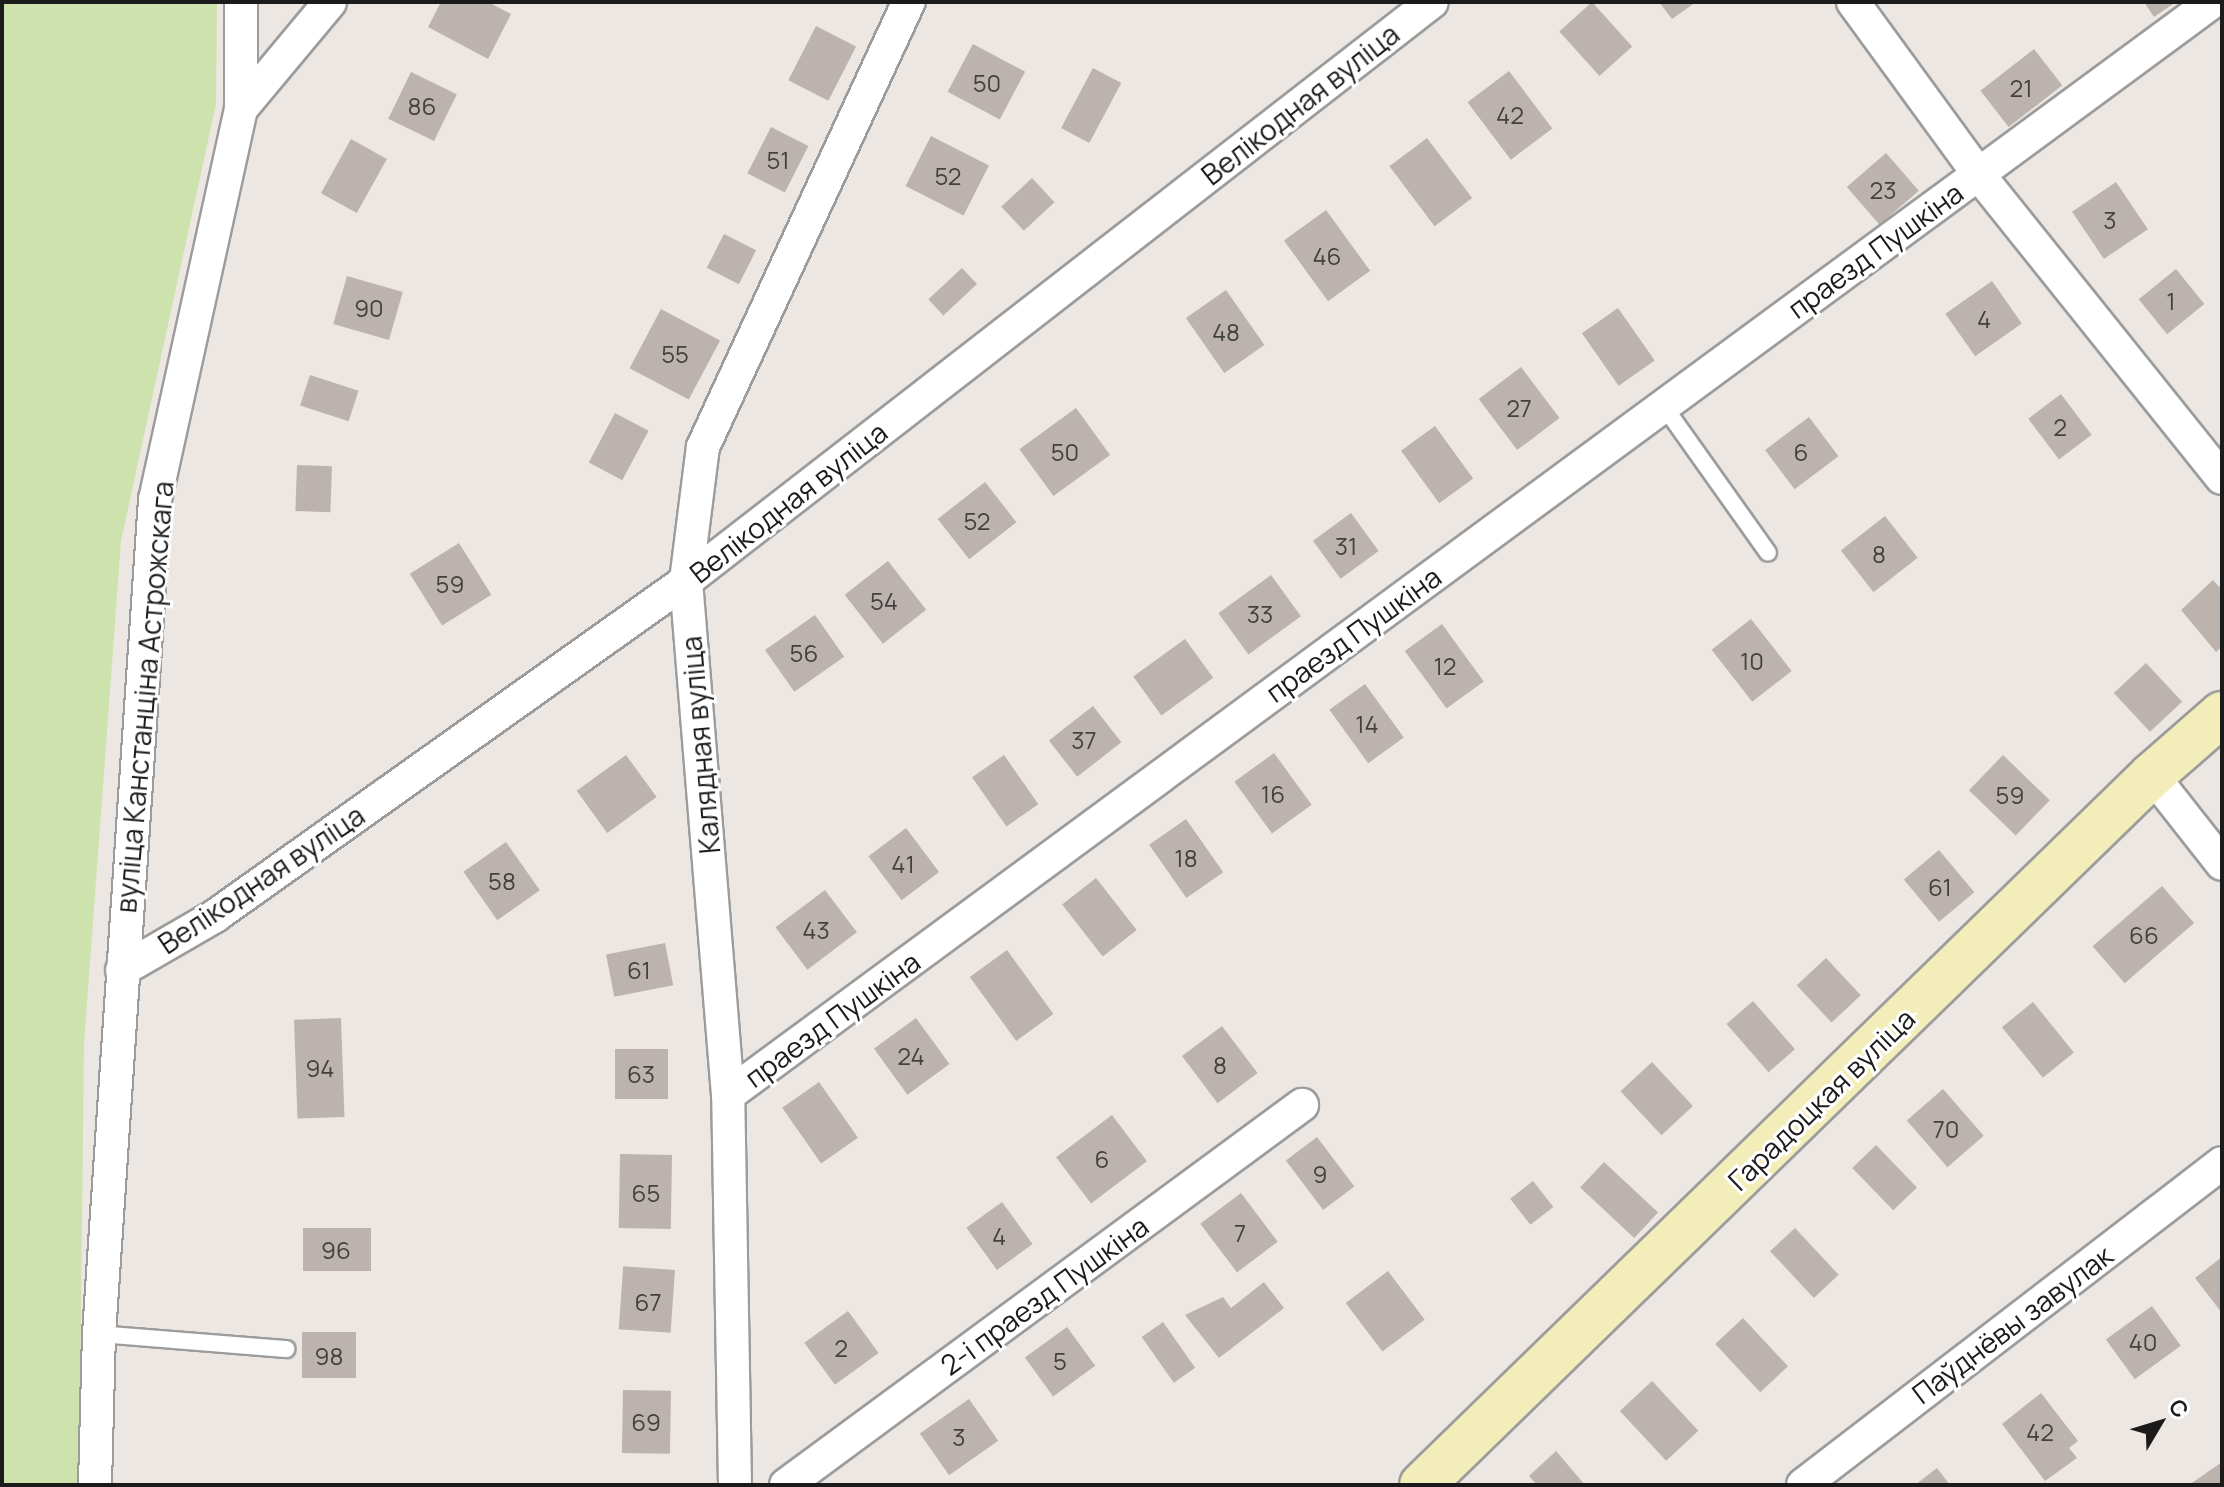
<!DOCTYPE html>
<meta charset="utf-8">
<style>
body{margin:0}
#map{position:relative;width:2224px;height:1487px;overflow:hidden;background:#ece7e2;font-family:Manrope,sans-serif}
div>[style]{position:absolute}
.grass>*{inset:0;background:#cde2ac}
.building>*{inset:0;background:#bcb3af;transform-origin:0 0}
.roads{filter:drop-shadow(2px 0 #9c9c9c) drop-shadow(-2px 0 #9c9c9c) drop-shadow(0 2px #9c9c9c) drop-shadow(0 -2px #9c9c9c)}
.lane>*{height:16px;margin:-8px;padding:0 8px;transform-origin:8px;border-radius:8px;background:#fff}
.street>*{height:32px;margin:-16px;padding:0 16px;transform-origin:16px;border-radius:16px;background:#fff}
.secondary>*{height:44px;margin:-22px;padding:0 22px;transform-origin:22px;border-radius:22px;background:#f3eeb9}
span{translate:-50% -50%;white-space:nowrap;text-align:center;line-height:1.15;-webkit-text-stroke:6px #fff;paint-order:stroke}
.number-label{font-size:24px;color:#434140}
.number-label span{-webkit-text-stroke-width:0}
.street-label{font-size:28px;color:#1b1b1b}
.frame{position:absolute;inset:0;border:4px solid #1b1b1b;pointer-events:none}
.north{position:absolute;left:2120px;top:1383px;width:80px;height:80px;-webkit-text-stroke:6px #fff;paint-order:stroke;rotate:52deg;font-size:22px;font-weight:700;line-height:32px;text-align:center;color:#1b1b1b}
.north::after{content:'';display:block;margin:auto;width:28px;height:36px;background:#1b1b1b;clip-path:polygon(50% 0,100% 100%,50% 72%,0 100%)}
</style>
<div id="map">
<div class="grass">
<i style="clip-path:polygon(2px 2px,217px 2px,216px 104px,121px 541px,84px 1044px,79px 1485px,2px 1485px)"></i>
</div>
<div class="building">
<i style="clip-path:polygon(441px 2px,488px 2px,511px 14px,488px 59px,428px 27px)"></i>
<i style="left:1592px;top:2px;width:60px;height:44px;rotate:48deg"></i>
<i style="clip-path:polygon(1659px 2px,1696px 2px,1672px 19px)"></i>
<i style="clip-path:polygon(2144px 2px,2176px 2px,2154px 17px)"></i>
<i style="left:816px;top:26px;width:45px;height:61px;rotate:27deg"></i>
<i style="left:973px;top:44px;width:59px;height:54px;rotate:28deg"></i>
<i style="left:2034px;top:49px;width:46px;height:68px;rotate:52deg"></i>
<i style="left:1093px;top:68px;width:32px;height:68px;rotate:28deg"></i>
<i style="left:1509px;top:71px;width:72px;height:52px;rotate:53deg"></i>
<i style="left:411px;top:72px;width:51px;height:52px;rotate:26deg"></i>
<i style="left:771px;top:127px;width:42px;height:52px;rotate:27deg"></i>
<i style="left:931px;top:136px;width:65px;height:56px;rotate:27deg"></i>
<i style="left:1427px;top:138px;width:75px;height:47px;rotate:53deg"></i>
<i style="left:351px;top:139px;width:41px;height:62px;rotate:29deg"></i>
<i style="left:1886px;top:153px;width:50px;height:52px;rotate:49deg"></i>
<i style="left:1032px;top:178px;width:33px;height:42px;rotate:47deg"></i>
<i style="left:2116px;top:182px;width:57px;height:53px;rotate:56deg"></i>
<i style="left:1326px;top:210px;width:75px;height:52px;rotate:54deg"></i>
<i style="left:724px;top:234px;width:36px;height:38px;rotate:27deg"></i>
<i style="left:962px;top:268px;width:22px;height:46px;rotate:47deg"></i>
<i style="left:2176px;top:269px;width:45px;height:48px;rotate:51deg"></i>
<i style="left:347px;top:276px;width:58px;height:50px;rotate:16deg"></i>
<i style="left:1992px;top:281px;width:52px;height:57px;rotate:55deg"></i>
<i style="left:1226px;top:290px;width:67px;height:49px;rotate:55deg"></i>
<i style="left:1618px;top:308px;width:64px;height:44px;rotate:55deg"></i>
<i style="left:661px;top:309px;width:67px;height:67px;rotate:28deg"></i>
<i style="left:1521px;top:367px;width:64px;height:53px;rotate:53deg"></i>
<i style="left:310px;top:375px;width:51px;height:32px;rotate:18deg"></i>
<i style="left:2061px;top:394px;width:51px;height:41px;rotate:53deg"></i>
<i style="left:1076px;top:408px;width:58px;height:70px;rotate:54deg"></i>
<i style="left:615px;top:413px;width:38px;height:56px;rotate:28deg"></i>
<i style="left:1809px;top:417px;width:49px;height:55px;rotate:53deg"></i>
<i style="left:1435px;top:426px;width:65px;height:42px;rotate:54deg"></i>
<i style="left:297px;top:465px;width:35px;height:46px;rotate:2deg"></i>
<i style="left:985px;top:482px;width:51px;height:60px;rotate:52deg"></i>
<i style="left:1351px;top:513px;width:47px;height:47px;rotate:54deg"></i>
<i style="left:1885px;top:516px;width:53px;height:56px;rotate:52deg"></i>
<i style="left:459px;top:543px;width:61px;height:58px;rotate:58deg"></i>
<i style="left:888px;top:561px;width:62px;height:55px;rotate:52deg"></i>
<i style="left:1271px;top:575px;width:51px;height:65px;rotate:54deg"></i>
<i style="clip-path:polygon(2213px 580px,2222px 590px,2222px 647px,2216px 652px,2181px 610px)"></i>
<i style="left:815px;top:615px;width:51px;height:61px;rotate:55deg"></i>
<i style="left:1751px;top:619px;width:66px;height:50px;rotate:52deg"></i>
<i style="left:1442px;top:624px;width:71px;height:46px;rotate:54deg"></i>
<i style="left:1185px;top:639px;width:48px;height:64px;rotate:54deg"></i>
<i style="left:2146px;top:663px;width:53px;height:44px;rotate:47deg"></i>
<i style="left:1365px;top:684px;width:66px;height:44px;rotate:54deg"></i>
<i style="left:1093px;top:706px;width:46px;height:56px;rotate:52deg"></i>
<i style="left:1274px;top:753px;width:64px;height:49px;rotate:54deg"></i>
<i style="left:626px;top:755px;width:52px;height:61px;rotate:54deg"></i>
<i style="left:1004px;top:755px;width:60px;height:39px;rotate:55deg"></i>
<i style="left:2003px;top:755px;width:65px;height:49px;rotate:44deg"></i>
<i style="left:1186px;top:819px;width:65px;height:45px;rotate:55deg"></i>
<i style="left:906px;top:828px;width:55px;height:47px;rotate:53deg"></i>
<i style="left:506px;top:842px;width:59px;height:52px;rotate:55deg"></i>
<i style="left:1939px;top:850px;width:55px;height:46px;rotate:50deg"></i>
<i style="left:1096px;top:878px;width:66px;height:43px;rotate:52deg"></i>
<i style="left:2162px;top:886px;width:49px;height:92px;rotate:49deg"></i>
<i style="left:825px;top:890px;width:53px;height:62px;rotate:53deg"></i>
<i style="left:665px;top:943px;width:43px;height:60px;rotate:79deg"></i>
<i style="left:1007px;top:950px;width:79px;height:46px;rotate:54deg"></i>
<i style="left:1826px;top:958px;width:51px;height:40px;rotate:47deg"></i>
<i style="left:1753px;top:1001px;width:64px;height:35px;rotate:49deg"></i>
<i style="left:2033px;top:1002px;width:65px;height:40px;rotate:51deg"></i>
<i style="left:341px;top:1018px;width:99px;height:47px;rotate:88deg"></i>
<i style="left:916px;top:1018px;width:57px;height:52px;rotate:54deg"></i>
<i style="left:1222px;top:1026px;width:59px;height:50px;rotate:53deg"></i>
<i style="left:615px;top:1049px;width:53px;height:50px"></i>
<i style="left:1652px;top:1062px;width:60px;height:43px;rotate:47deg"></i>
<i style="left:819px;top:1082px;width:68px;height:45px;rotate:55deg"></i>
<i style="left:1943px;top:1089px;width:62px;height:48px;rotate:49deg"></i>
<i style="left:1112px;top:1115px;width:58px;height:70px;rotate:53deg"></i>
<i style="left:1317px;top:1137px;width:62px;height:39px;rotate:53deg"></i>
<i style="left:1876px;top:1145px;width:59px;height:33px;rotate:46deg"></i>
<i style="left:672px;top:1155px;width:74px;height:52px;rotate:91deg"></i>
<i style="left:1604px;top:1162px;width:74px;height:35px;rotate:43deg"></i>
<i style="left:1533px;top:1181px;width:33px;height:29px;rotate:52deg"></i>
<i style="left:1241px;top:1193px;width:61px;height:51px;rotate:53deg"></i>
<i style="left:1002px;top:1202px;width:52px;height:44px;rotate:54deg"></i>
<i style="left:303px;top:1228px;width:68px;height:43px"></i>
<i style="left:1795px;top:1228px;width:64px;height:34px;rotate:47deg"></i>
<i style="clip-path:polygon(2222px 1257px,2222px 1313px,2195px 1278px)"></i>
<i style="left:675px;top:1270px;width:63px;height:52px;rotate:94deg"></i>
<i style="left:1388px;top:1271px;width:61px;height:53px;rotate:53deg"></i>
<i style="clip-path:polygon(1264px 1282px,1284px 1308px,1219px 1358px,1185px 1315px,1223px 1297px,1231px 1308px)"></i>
<i style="left:2152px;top:1306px;width:49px;height:57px;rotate:54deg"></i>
<i style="left:848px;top:1311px;width:52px;height:54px;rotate:54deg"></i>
<i style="left:1743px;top:1318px;width:66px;height:38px;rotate:47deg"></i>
<i style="left:1163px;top:1322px;width:56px;height:26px;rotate:55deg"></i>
<i style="left:1067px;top:1327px;width:48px;height:52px;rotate:54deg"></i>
<i style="left:356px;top:1332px;width:46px;height:54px;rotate:90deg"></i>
<i style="left:1652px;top:1381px;width:68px;height:44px;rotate:47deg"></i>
<i style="left:623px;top:1390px;width:48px;height:63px;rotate:1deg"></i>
<i style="clip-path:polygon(2041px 1393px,2078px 1441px,2069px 1448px,2077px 1458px,2045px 1481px,2002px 1424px)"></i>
<i style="left:969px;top:1399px;width:51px;height:60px;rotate:55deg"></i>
<i style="clip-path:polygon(1556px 1451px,1585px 1485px,1537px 1485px,1529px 1476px)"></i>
<i style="clip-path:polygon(2222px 1462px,2222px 1485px,2189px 1485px)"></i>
<i style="clip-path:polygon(1937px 1468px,1950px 1485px,1915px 1485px)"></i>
</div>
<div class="roads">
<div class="lane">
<i style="left:1663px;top:405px;width:181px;rotate:54.6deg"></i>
<i style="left:99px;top:1334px;width:188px;rotate:4.6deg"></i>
</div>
<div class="street">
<i style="left:1853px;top:2px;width:214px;rotate:53.9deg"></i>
<i style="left:1979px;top:175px;width:388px;rotate:51.3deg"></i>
<i style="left:241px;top:109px;width:139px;rotate:-50.2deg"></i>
<i style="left:2152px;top:775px;width:113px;rotate:51.8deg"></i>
<i style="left:122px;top:970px;width:108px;rotate:-30.1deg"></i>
<i style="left:215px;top:916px;width:578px;rotate:-35.42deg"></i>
<i style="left:686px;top:581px;width:944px;rotate:-37.82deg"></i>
<i style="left:728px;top:1095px;width:1843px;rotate:-36.37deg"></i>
<i style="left:95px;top:1485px;width:151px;rotate:-88.5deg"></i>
<i style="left:99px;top:1334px;width:836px;rotate:-86.16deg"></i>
<i style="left:155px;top:500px;width:400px;rotate:-77.6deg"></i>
<i style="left:241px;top:109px;width:107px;rotate:-90deg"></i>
<i style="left:735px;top:1485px;width:390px;rotate:-91deg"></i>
<i style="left:728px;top:1095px;width:516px;rotate:-94.67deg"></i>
<i style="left:686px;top:581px;width:135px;rotate:-82.8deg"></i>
<i style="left:703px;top:447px;width:490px;rotate:-65.2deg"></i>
<i style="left:786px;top:1485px;width:641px;rotate:-36.37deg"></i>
<i style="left:1803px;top:1485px;width:528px;rotate:-37.54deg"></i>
</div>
<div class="secondary">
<i style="left:1422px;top:1485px;width:1018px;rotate:-44.2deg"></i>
<i style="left:2152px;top:775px;width:93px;rotate:-41.1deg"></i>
</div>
</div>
<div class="number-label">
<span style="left:987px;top:83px">50</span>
<span style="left:2021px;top:88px">21</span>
<span style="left:422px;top:106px">86</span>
<span style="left:1510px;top:115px">42</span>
<span style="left:778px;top:160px">51</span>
<span style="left:948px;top:176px">52</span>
<span style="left:1883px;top:190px">23</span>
<span style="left:2110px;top:220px">3</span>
<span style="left:1327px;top:256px">46</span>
<span style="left:2171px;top:301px">1</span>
<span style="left:369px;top:308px">90</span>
<span style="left:1984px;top:319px">4</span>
<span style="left:1226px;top:332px">48</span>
<span style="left:675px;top:354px">55</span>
<span style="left:1519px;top:408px">27</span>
<span style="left:2060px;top:427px">2</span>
<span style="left:1065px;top:452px">50</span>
<span style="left:1801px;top:452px">6</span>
<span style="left:977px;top:521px">52</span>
<span style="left:1346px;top:546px">31</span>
<span style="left:1879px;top:554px">8</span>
<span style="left:450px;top:584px">59</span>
<span style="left:884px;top:601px">54</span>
<span style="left:1260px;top:614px">33</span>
<span style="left:804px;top:653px">56</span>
<span style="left:1752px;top:661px">10</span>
<span style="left:1445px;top:666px">12</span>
<span style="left:1367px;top:724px">14</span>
<span style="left:1084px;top:740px">37</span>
<span style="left:1273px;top:794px">16</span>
<span style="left:2010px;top:795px">59</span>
<span style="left:1186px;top:858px">18</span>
<span style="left:903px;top:864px">41</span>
<span style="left:502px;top:881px">58</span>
<span style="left:1940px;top:887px">61</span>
<span style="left:816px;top:930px">43</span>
<span style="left:2144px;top:935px">66</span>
<span style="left:639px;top:970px">61</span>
<span style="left:911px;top:1056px">24</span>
<span style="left:1220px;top:1065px">8</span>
<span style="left:320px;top:1068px">94</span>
<span style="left:641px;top:1074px">63</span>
<span style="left:1946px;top:1129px">70</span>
<span style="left:1102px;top:1159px">6</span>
<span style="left:1320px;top:1174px">9</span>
<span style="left:646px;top:1193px">65</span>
<span style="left:1240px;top:1233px">7</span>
<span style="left:999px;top:1236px">4</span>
<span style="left:336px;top:1250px">96</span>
<span style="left:648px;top:1302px">67</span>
<span style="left:2143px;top:1342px">40</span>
<span style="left:841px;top:1348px">2</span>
<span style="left:329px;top:1356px">98</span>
<span style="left:1060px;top:1361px">5</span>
<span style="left:646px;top:1422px">69</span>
<span style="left:2040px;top:1432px">42</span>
<span style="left:959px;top:1437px">3</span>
</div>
<div class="street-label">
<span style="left:1300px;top:104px;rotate:-38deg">Велікодная вуліца</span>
<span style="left:1875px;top:250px;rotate:-36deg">праезд Пушкіна</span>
<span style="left:788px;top:502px;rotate:-38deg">Велікодная вуліца</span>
<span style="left:1353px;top:634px;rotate:-36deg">праезд Пушкіна</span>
<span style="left:144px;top:697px;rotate:-85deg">вуліца Канстанціна Астрожскага</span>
<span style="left:700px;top:745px;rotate:-95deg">Калядная вуліца</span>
<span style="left:261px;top:879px;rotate:-34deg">Велікодная вуліца</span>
<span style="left:832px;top:1019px;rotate:-36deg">праезд Пушкіна</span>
<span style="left:1821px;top:1099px;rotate:-44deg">Гарадоцкая вуліца</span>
<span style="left:1044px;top:1295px;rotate:-36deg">2-і праезд Пушкіна</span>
<span style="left:2012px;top:1324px;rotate:-37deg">Паўднёвы завулак</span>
</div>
<div class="frame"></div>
<div class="north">С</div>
</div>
